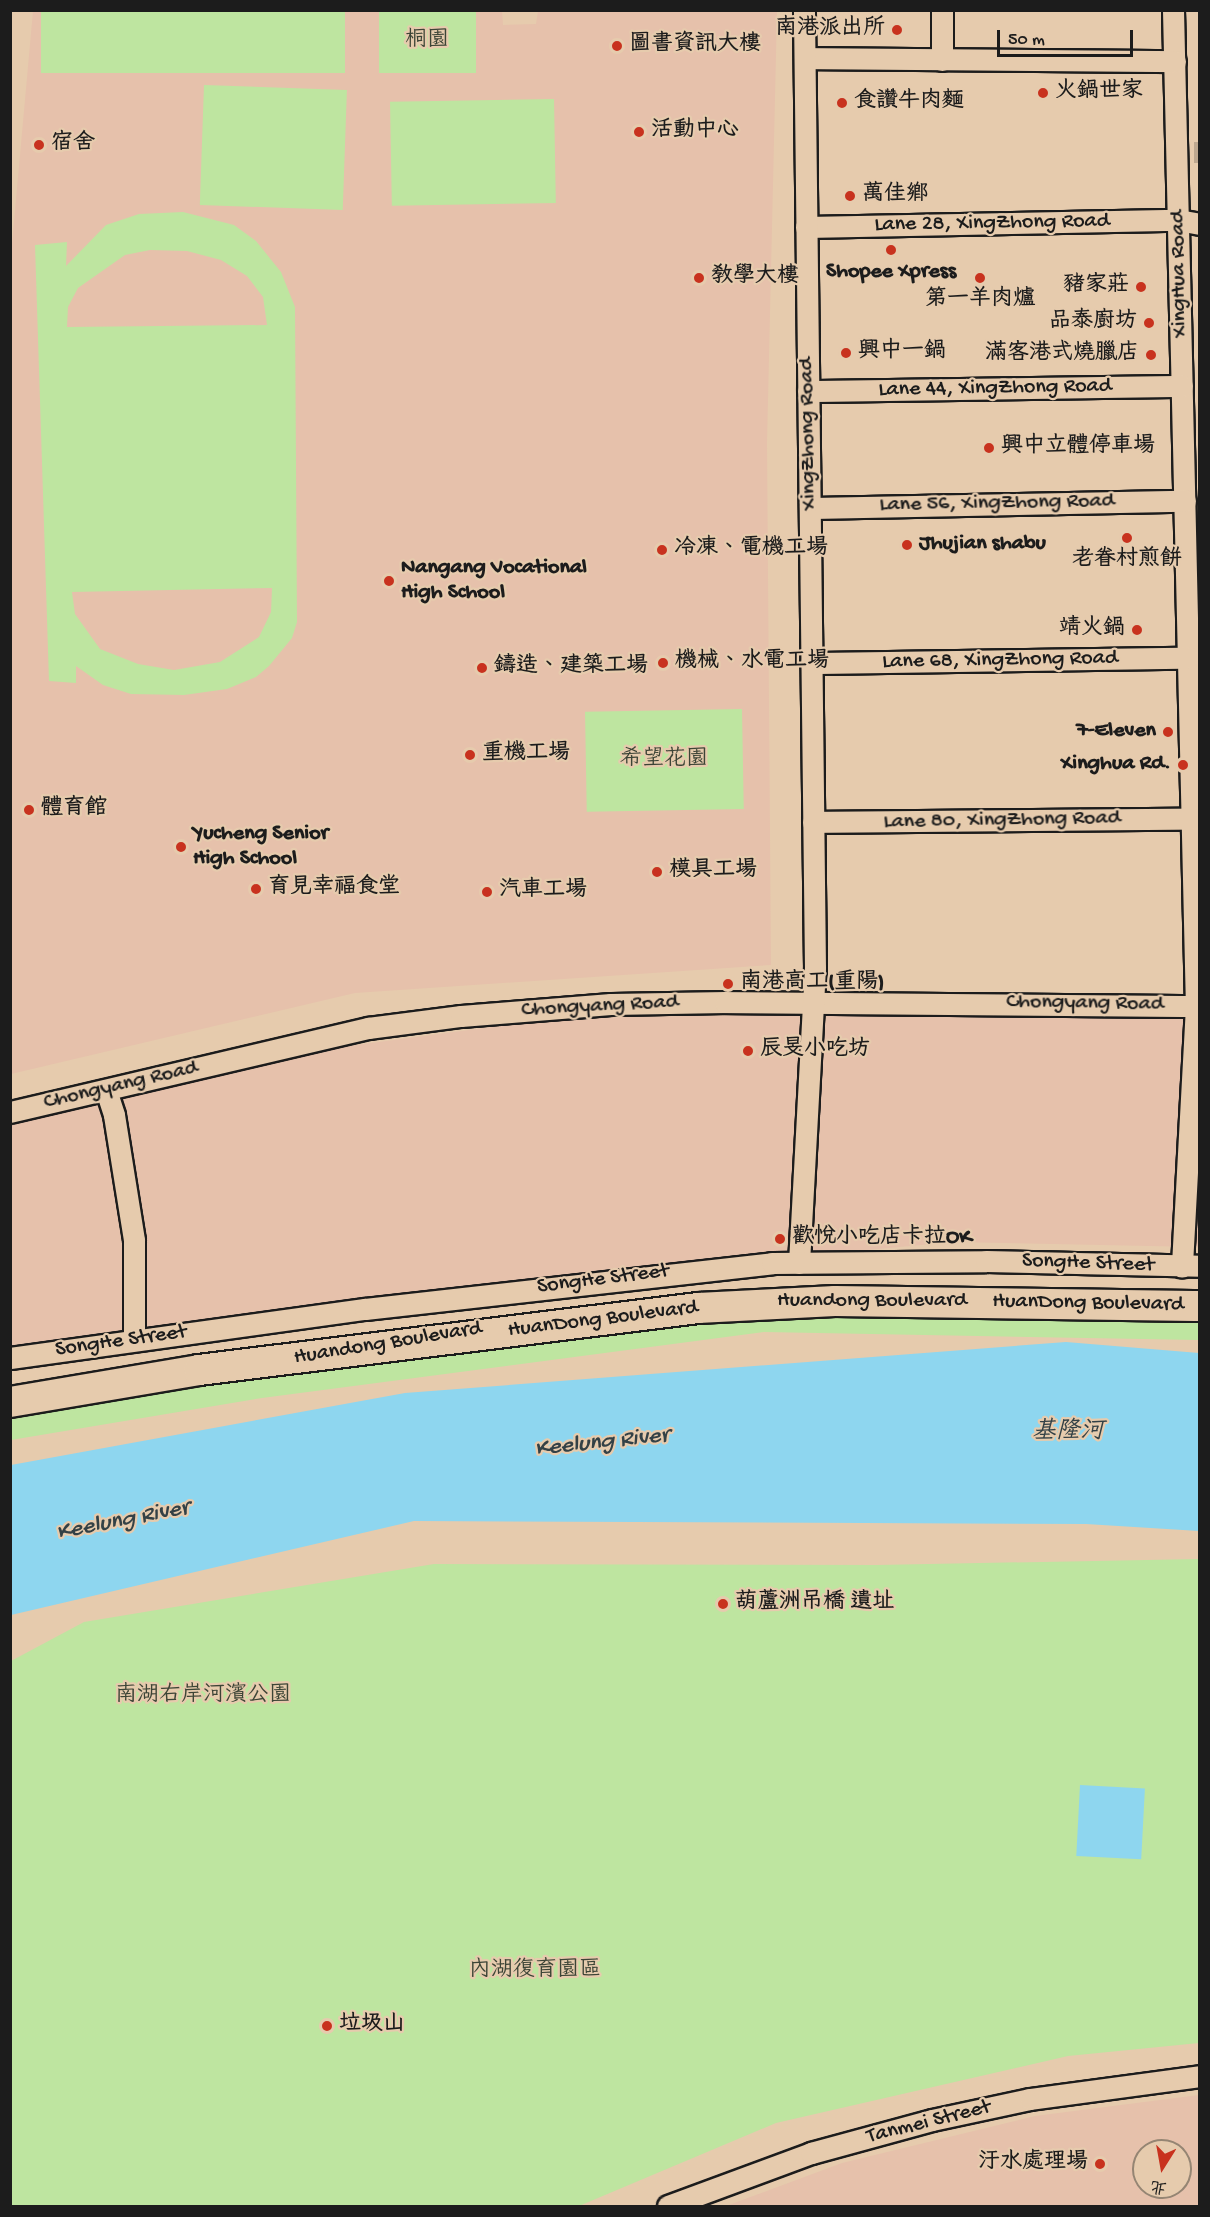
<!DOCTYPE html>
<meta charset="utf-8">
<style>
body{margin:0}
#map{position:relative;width:1210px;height:2217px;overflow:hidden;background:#e6cbad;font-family:"Gochi Hand","LXGW WenKai TC",sans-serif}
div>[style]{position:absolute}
.built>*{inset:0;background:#e6c1ab}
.green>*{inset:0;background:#bee5a0;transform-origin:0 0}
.water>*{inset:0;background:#8ed6ef;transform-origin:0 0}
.minor-tunnel>*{height:21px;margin-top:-10.5px;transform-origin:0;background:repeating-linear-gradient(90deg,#bea890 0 21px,transparent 0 31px)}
.roads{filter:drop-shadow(2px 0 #1c1c1c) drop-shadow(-2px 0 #1c1c1c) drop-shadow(0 2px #1c1c1c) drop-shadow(0 -2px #1c1c1c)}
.minor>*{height:21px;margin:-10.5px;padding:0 10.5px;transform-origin:10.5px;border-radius:10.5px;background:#e6cbad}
.highway>*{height:30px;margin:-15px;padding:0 15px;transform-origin:15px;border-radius:15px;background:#e6cbad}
.dots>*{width:16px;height:16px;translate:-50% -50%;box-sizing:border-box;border:3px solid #e6cbad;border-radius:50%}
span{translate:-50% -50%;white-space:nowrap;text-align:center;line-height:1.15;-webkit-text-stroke:4.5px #e6cbad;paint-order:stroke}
.poi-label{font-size:22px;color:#1c1c1c;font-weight:700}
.right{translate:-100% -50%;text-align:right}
.left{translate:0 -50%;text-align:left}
.park-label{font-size:22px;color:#3c4436}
.street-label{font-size:22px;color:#1c1c1c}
.water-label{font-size:24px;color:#334146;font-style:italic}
.frame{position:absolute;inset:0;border:12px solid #1c1c1c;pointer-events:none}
.north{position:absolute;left:1132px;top:2139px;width:60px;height:60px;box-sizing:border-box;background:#e6cbad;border:2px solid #958573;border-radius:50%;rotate:191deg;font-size:16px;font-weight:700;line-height:24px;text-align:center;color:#1c1c1c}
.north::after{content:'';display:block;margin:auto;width:21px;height:27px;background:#c8321e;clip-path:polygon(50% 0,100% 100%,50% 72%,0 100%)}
.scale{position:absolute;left:997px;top:30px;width:136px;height:27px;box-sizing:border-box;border:3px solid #1c1c1c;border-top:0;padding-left:8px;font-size:18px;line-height:21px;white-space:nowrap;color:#1c1c1c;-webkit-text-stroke:4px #e6cbad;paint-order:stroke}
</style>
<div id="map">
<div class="built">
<i style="clip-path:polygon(502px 10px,503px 25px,536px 24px,538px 11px,777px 11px,767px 443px,771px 965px,355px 993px,11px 1074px,10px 266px,33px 11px)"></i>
<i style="clip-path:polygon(1199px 1008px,1199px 1247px,954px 1242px,679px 1267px,361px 1305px,11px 1370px,10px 1122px,311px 1051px,558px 1018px)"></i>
<i style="clip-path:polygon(evenodd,1199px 2095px,1199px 2206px,726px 2206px,842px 2163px,1035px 2116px,1199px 2095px,1144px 2151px,1180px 2151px,1180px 2187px,1144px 2187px,1144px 2151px)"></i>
</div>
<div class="green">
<i style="left:41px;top:11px;width:304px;height:62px"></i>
<i style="left:379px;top:11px;width:97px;height:62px"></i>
<i style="left:204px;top:85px;width:143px;height:120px;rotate:2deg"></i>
<i style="left:554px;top:99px;width:104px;height:164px;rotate:89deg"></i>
<i style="clip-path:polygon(evenodd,183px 212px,234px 225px,256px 241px,281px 272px,295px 307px,297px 622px,292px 638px,269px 666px,256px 677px,227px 689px,184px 695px,131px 694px,103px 685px,76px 666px,76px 683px,49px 681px,35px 245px,67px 242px,66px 266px,106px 225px,139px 214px,183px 212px,150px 250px,187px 251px,221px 260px,247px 276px,263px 297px,267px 325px,67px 327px,68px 307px,78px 288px,125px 255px,150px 250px,183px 212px,272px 588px,271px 612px,259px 637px,220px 662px,174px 670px,138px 664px,100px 649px,75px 614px,72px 592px,272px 588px)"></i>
<i style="left:742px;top:709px;width:100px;height:157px;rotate:89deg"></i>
<i style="clip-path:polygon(1199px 1308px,1199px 1340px,764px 1332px,262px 1398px,11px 1440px,11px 1409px,706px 1309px)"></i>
<i style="clip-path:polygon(1199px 1559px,1199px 2043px,1068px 2056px,776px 2123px,579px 2206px,11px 2206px,11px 1661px,84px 1622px,434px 1564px,877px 1565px)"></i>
</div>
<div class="water">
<i style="clip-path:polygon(1066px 1342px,1199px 1353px,1199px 1531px,1086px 1524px,414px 1521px,11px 1615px,11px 1465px,405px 1393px)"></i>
<i style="left:1080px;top:1785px;width:65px;height:71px;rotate:3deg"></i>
</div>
<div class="minor-tunnel">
<i style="left:1194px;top:152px;width:6px"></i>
</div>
<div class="roads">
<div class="minor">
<i style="left:942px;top:10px;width:50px;rotate:90deg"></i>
<i style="left:1173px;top:10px;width:996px;rotate:88.68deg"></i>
<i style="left:1196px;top:1006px;width:261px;rotate:93.1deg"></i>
<i style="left:805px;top:58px;width:370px;rotate:0.5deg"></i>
<i style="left:806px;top:227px;width:372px;rotate:-1.1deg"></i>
<i style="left:1178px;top:220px;width:22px;rotate:10deg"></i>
<i style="left:808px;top:391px;width:374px;rotate:-0.8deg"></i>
<i style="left:810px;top:508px;width:375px;rotate:-1.1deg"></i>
<i style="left:811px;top:663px;width:377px;rotate:-0.8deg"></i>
<i style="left:813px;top:822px;width:379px;rotate:-0.5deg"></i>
<i style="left:106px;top:1090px;width:26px;rotate:72deg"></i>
<i style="left:114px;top:1115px;width:127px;rotate:80.9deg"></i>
<i style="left:134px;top:1240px;width:100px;rotate:90deg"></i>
<i style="left:10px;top:1112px;width:368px;rotate:-13.2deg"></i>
<i style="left:368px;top:1028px;width:94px;rotate:-7.4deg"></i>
<i style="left:461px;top:1016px;width:150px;rotate:-4.6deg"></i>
<i style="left:611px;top:1004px;width:115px;rotate:-1deg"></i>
<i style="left:726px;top:1002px;width:474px;rotate:0.5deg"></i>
<i style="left:799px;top:1263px;width:295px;rotate:-86.9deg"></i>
<i style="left:815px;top:968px;width:958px;rotate:-90.66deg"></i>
<i style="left:10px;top:1358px;width:358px;rotate:-7.9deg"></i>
<i style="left:365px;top:1309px;width:410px;rotate:-6.4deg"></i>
<i style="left:772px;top:1263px;width:214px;rotate:-0.5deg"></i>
<i style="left:986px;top:1261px;width:214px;rotate:1.3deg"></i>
<i style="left:668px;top:2206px;width:153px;rotate:-20.3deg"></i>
<i style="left:811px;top:2153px;width:125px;rotate:-15.3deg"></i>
<i style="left:932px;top:2120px;width:100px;rotate:-12.1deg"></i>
<i style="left:1030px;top:2099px;width:172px;rotate:-7.7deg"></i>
</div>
<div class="highway">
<i style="left:10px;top:1402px;width:192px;rotate:-9.6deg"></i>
<i style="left:199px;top:1370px;width:503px;rotate:-7.08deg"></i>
<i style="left:698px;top:1308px;width:137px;rotate:-2.9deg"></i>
<i style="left:835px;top:1301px;width:365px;rotate:0.8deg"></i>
</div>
</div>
<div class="dots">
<i style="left:897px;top:30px;background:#c8321e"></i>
<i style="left:617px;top:46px;background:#c8321e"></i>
<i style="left:1043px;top:93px;background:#c8321e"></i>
<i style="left:842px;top:103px;background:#c8321e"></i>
<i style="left:639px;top:132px;background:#c8321e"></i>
<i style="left:39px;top:145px;background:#c8321e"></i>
<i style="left:850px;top:196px;background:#c8321e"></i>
<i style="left:891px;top:250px;background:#c8321e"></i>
<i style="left:699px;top:278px;background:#c8321e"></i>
<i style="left:980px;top:278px;background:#c8321e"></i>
<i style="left:1141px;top:287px;background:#c8321e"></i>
<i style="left:1149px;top:323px;background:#c8321e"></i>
<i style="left:846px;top:353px;background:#c8321e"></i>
<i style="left:1151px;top:355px;background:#c8321e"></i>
<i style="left:989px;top:448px;background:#c8321e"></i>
<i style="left:1127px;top:538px;background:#c8321e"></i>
<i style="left:907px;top:545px;background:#c8321e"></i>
<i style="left:662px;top:550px;background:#c8321e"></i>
<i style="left:389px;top:581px;background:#c8321e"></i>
<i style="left:1137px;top:630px;background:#c8321e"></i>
<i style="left:663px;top:663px;background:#c8321e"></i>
<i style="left:482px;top:668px;background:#c8321e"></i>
<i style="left:1168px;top:732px;background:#c8321e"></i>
<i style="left:470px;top:755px;background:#c8321e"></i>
<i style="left:1183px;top:765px;background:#c8321e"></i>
<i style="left:29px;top:810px;background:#c8321e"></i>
<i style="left:181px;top:847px;background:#c8321e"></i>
<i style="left:657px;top:872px;background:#c8321e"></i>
<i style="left:256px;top:889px;background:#c8321e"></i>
<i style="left:487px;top:892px;background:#c8321e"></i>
<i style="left:728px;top:984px;background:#c8321e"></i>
<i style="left:748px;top:1051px;background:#c8321e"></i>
<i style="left:780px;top:1239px;background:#c8321e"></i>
<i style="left:723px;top:1604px;background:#c8321e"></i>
<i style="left:327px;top:2026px;background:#c8321e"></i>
<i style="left:1100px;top:2164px;background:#c8321e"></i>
</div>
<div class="poi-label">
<span class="right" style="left:885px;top:30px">南港派出所</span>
<span class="left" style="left:629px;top:46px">圖書資訊大樓</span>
<span class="left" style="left:1055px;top:93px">火鍋世家</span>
<span class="left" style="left:854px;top:103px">食讚牛肉麵</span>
<span class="left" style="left:651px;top:132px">活動中心</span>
<span class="left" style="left:51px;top:145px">宿舍</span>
<span class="left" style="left:862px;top:196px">萬佳鄉</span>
<span style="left:891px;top:273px">Shopee Xpress</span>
<span class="left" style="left:711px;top:278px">教學大樓</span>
<span class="right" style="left:1129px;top:287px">豬家莊</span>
<span style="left:980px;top:301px">第一羊肉爐</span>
<span class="right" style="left:1137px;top:323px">品泰廚坊</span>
<span class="left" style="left:858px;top:353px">興中一鍋</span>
<span class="right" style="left:1139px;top:355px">滿客港式燒臘店</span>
<span class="left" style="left:1001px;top:448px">興中立體停車場</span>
<span class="left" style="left:919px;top:545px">Jhujian shabu</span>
<span class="left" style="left:674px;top:550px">冷凍、電機工場</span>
<span style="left:1127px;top:561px">老眷村煎餅</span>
<span class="left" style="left:401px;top:581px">Nangang Vocational<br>High School</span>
<span class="right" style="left:1125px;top:630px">靖火鍋</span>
<span class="left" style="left:675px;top:663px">機械、水電工場</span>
<span class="left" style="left:494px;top:668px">鑄造、建築工場</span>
<span class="right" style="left:1156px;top:732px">7-Eleven</span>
<span class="left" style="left:482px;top:755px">重機工場</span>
<span class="right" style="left:1171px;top:765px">Xinghua Rd.</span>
<span class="left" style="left:41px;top:810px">體育館</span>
<span class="left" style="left:193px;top:847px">Yucheng Senior<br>High School</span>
<span class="left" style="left:669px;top:872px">模具工場</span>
<span class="left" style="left:268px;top:889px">育見幸福食堂</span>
<span class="left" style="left:499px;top:892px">汽車工場</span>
<span class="left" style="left:740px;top:984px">南港高工(重陽)</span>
<span class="left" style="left:760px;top:1051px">辰旻小吃坊</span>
<span class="left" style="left:792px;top:1239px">歡悅小吃店卡拉OK</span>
<span class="left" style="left:735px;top:1604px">葫蘆洲吊橋 遺址</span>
<span class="left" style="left:339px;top:2026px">垃圾山</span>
<span class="right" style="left:1088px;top:2164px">汙水處理場</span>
</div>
<div class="park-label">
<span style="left:427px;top:42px">桐園</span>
<span style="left:664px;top:761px">希望花園</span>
<span style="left:203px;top:1697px">南湖右岸河濱公園</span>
<span style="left:535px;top:1972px">內湖復育園區</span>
</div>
<div class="street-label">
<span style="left:992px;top:224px;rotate:-1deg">Lane 28, XingZhong Road</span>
<span style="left:1180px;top:274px;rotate:-91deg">XingHua Road</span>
<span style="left:995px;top:389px;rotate:-1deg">Lane 44, XingZhong Road</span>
<span style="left:809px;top:434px;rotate:-91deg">XingZhong Road</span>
<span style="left:997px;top:504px;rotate:-1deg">Lane 56, XingZhong Road</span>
<span style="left:1000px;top:661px;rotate:-1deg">Lane 68, XingZhong Road</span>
<span style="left:1002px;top:821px;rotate:-1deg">Lane 80, XingZhong Road</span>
<span style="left:1085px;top:1004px;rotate:1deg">Chongyang Road</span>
<span style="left:600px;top:1007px;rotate:-3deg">Chongyang Road</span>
<span style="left:121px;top:1086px;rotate:-13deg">Chongyang Road</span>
<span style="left:1088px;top:1264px;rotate:2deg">SongHe Street</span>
<span style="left:603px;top:1280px;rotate:-7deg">SongHe Street</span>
<span style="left:872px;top:1302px">Huandong Boulevard</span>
<span style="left:1088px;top:1304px;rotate:1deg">HuanDong Boulevard</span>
<span style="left:603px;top:1320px;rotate:-7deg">HuanDong Boulevard</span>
<span style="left:121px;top:1342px;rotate:-8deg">SongHe Street</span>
<span style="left:388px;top:1344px;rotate:-9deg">Huandong Boulevard</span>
<span style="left:929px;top:2123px;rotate:-14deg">Tanmei Street</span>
</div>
<div class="water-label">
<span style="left:1068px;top:1433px">基隆河</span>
<span style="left:602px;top:1443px;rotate:-6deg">Keelung River</span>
<span style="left:123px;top:1521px;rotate:-11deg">Keelung River</span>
</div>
<div class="frame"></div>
<div class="north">北</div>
<div class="scale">50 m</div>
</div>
